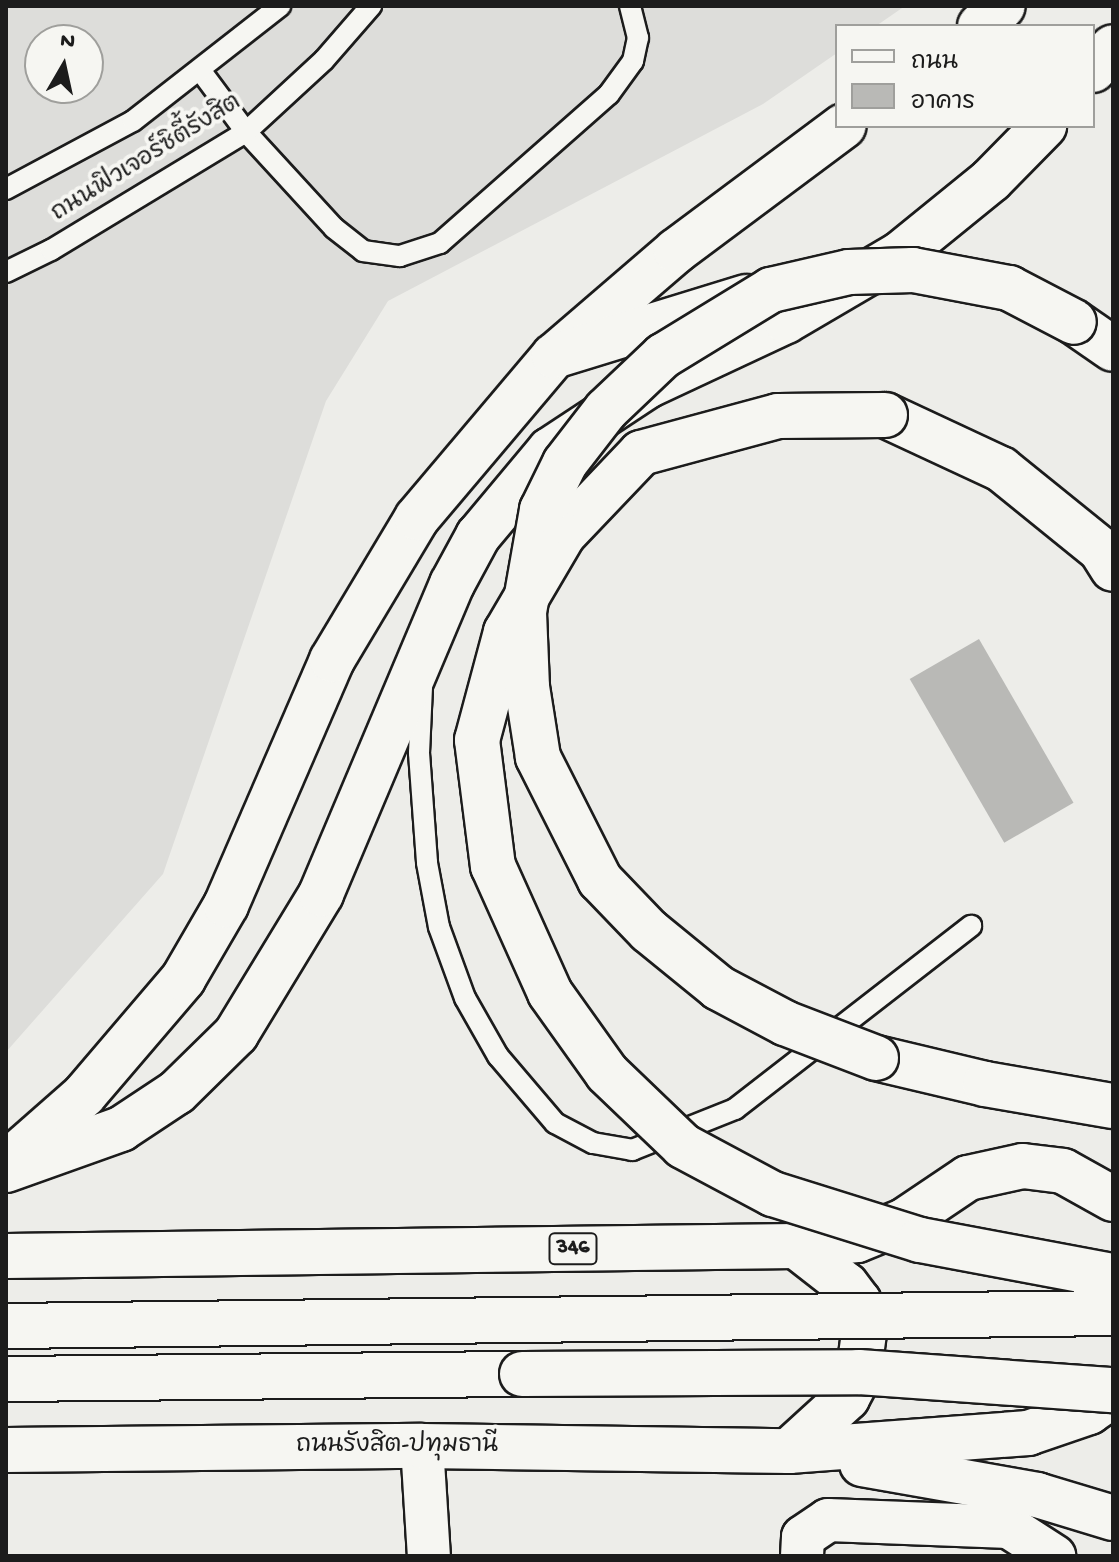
<!DOCTYPE html>
<meta charset="utf-8">
<style>
body{margin:0}
#map{position:relative;width:1119px;height:1562px;overflow:hidden;background:#edede9;font-family:"Gochi Hand","Playpen Sans Thai",sans-serif}
div>[style]{position:absolute}
.built>*{inset:0;background:#ddddda}
.building>*{inset:0;background:#b9b9b6;transform-origin:0 0}
.roads{filter:drop-shadow(2px 0 #1c1c1c) drop-shadow(-2px 0 #1c1c1c) drop-shadow(0 2px #1c1c1c) drop-shadow(0 -2px #1c1c1c)}
.lane>*{height:20px;margin:-10px;padding:0 10px;transform-origin:10px;border-radius:10px;background:#f6f6f2}
.street>*{height:42px;margin:-21px;padding:0 21px;transform-origin:21px;border-radius:21px;background:#f6f6f2}
.primary>*{height:44px;margin:-22px;padding:0 22px;transform-origin:22px;border-radius:22px;background:#f6f6f2}
.highway>*{height:44px;margin:-22px;padding:0 22px;transform-origin:22px;border-radius:22px;background:#f6f6f2}
.bridges{filter:drop-shadow(2px 0 #1c1c1c) drop-shadow(-2px 0 #1c1c1c) drop-shadow(0 2px #1c1c1c) drop-shadow(0 -2px #1c1c1c)}
.primary-bridge>*{height:44px;margin:-22px;padding:0 22px;transform-origin:22px;border-radius:22px;background:#f6f6f2}
.highway-bridge>*{height:44px;margin:-22px;padding:0 22px;transform-origin:22px;border-radius:22px;background:#f6f6f2}
span{translate:-50% -50%;white-space:nowrap;text-align:center;line-height:1.15;-webkit-text-stroke:8px #f6f6f2;paint-order:stroke}
.shield-label span{padding:2px 6px;background:#f6f6f2;border:2px solid;border-radius:6px;-webkit-text-stroke-width:0}
.shield-label{font-size:22px;color:#1c1c1c;font-weight:700}
.street-label{font-size:24px;color:#1c1c1c}
.frame{position:absolute;inset:0;border:8px solid #1c1c1c;pointer-events:none}
.legend{position:absolute;left:835px;top:24px;width:260px;height:104px;box-sizing:border-box;background:#f6f6f2;border:2px solid #9f9f9c;margin:0;padding:10px 14px;list-style:none;font-size:24px;color:#1c1c1c}
.legend li{display:flex;align-items:center;gap:16px;height:40px}
.legend b{width:40px;border:2px solid #9f9f9c}
.north{position:absolute;left:24px;top:24px;width:80px;height:80px;box-sizing:border-box;background:#f6f6f2;border:2px solid #9f9f9c;border-radius:50%;rotate:9deg;font-size:22px;font-weight:700;line-height:32px;text-align:center;color:#1c1c1c}
.north::after{content:'';display:block;margin:auto;width:28px;height:36px;background:#1c1c1c;clip-path:polygon(50% 0,100% 100%,50% 72%,0 100%)}
</style>
<div id="map">
<div class="built">
<i style="clip-path:polygon(evenodd,6px 6px,905px 6px,876px 26px,837px 26px,837px 53px,763px 104px,388px 301px,326px 401px,163px 874px,6px 1052px,6px 6px,40px 40px,88px 40px,88px 88px,40px 88px,40px 40px)"></i>
</div>
<div class="building">
<i style="left:979px;top:639px;width:189px;height:80px;rotate:60deg"></i>
</div>
<div class="roads">
<div class="lane">
<i style="left:200px;top:70px;width:77px;rotate:53.4deg"></i>
<i style="left:246px;top:132px;width:130px;rotate:47.5deg"></i>
<i style="left:334px;top:228px;width:37px;rotate:38deg"></i>
<i style="left:363px;top:251px;width:37px;rotate:8deg"></i>
<i style="left:400px;top:256px;width:42px;rotate:-18deg"></i>
<i style="left:440px;top:243px;width:225px;rotate:-41.4deg"></i>
<i style="left:609px;top:94px;width:41px;rotate:-54deg"></i>
<i style="left:633px;top:61px;width:24px;rotate:-78deg"></i>
<i style="left:638px;top:38px;width:33px;rotate:-104deg"></i>
<i style="left:6px;top:189px;width:144px;rotate:-28.2deg"></i>
<i style="left:133px;top:121px;width:187px;rotate:-38deg"></i>
<i style="left:6px;top:272px;width:50px;rotate:-26.1deg"></i>
<i style="left:51px;top:250px;width:228px;rotate:-31.2deg"></i>
<i style="left:246px;top:132px;width:106px;rotate:-42.7deg"></i>
<i style="left:324px;top:60px;width:72px;rotate:-49deg"></i>
<i style="left:422px;top:687px;width:66px;rotate:92.6deg"></i>
<i style="left:419px;top:753px;width:110px;rotate:85.8deg"></i>
<i style="left:427px;top:863px;width:65px;rotate:79.4deg"></i>
<i style="left:439px;top:927px;width:76px;rotate:69.9deg"></i>
<i style="left:465px;top:998px;width:67px;rotate:60.4deg"></i>
<i style="left:498px;top:1056px;width:88px;rotate:49.6deg"></i>
<i style="left:555px;top:1123px;width:43px;rotate:27.8deg"></i>
<i style="left:593px;top:1143px;width:40px;rotate:10deg"></i>
<i style="left:632px;top:1150px;width:111px;rotate:-21.7deg"></i>
<i style="left:735px;top:1109px;width:299px;rotate:-37.8deg"></i>
</div>
<div class="street">
<i style="left:422px;top:1446px;width:110px;rotate:86.4deg"></i>
<i style="left:802px;top:1556px;width:19px;rotate:-87deg"></i>
<i style="left:803px;top:1537px;width:30px;rotate:-34deg"></i>
<i style="left:828px;top:1520px;width:181px;rotate:2.2deg"></i>
<i style="left:1009px;top:1527px;width:54px;rotate:32.8deg"></i>
</div>
<div class="primary">
<i style="left:980px;top:26px;width:30px;rotate:-41deg"></i>
<i style="left:1093px;top:70px;width:30px;rotate:-49deg"></i>
<i style="left:885px;top:415px;width:128px;rotate:25deg"></i>
<i style="left:1001px;top:469px;width:129px;rotate:39deg"></i>
<i style="left:1101px;top:550px;width:22px;rotate:58deg"></i>
<i style="left:9px;top:1161px;width:100px;rotate:-41.3deg"></i>
<i style="left:84px;top:1095px;width:153px;rotate:-49.5deg"></i>
<i style="left:183px;top:979px;width:86px;rotate:-59.8deg"></i>
<i style="left:226px;top:905px;width:267px;rotate:-66.6deg"></i>
<i style="left:332px;top:660px;width:165px;rotate:-59.1deg"></i>
<i style="left:417px;top:518px;width:212px;rotate:-49.8deg"></i>
<i style="left:554px;top:356px;width:161px;rotate:-40.7deg"></i>
<i style="left:676px;top:251px;width:209px;rotate:-36.7deg"></i>
<i style="left:6px;top:1170px;width:122px;rotate:-19.6deg"></i>
<i style="left:121px;top:1129px;width:67px;rotate:-33.5deg"></i>
<i style="left:177px;top:1092px;width:83px;rotate:-44.5deg"></i>
<i style="left:236px;top:1034px;width:164px;rotate:-58.7deg"></i>
<i style="left:321px;top:894px;width:337px;rotate:-67.1deg"></i>
<i style="left:452px;top:584px;width:55px;rotate:-61.6deg"></i>
<i style="left:478px;top:536px;width:112px;rotate:-50.1deg"></i>
<i style="left:550px;top:450px;width:116px;rotate:-33.4deg"></i>
<i style="left:647px;top:386px;width:153px;rotate:-25.1deg"></i>
<i style="left:786px;top:321px;width:132px;rotate:-30.4deg"></i>
<i style="left:900px;top:254px;width:117px;rotate:-39.1deg"></i>
<i style="left:991px;top:180px;width:76px;rotate:-45.5deg"></i>
<i style="left:6px;top:1256px;width:790px;rotate:-0.73deg"></i>
<i style="left:796px;top:1246px;width:61px;rotate:-5.6deg"></i>
<i style="left:857px;top:1240px;width:51px;rotate:-22deg"></i>
<i style="left:904px;top:1221px;width:77px;rotate:-33.9deg"></i>
<i style="left:968px;top:1178px;width:56px;rotate:-12.3deg"></i>
<i style="left:1023px;top:1166px;width:40px;rotate:7.1deg"></i>
<i style="left:1063px;top:1171px;width:57px;rotate:29.2deg"></i>
<i style="left:6px;top:1379px;width:516px;rotate:-0.56deg"></i>
<i style="left:6px;top:1450px;width:416px;rotate:-0.6deg"></i>
<i style="left:422px;top:1446px;width:367px;rotate:0.8deg"></i>
<i style="left:789px;top:1451px;width:240px;rotate:-4.3deg"></i>
<i style="left:1028px;top:1433px;width:65px;rotate:-19deg"></i>
<i style="left:1089px;top:1412px;width:29px;rotate:-35deg"></i>
<i style="left:789px;top:1451px;width:79px;rotate:-42.4deg"></i>
<i style="left:847px;top:1398px;width:24px;rotate:-62deg"></i>
<i style="left:858px;top:1377px;width:51px;rotate:-82.2deg"></i>
<i style="left:865px;top:1326px;width:25px;rotate:-104deg"></i>
<i style="left:859px;top:1302px;width:21px;rotate:-127deg"></i>
<i style="left:846px;top:1285px;width:63px;rotate:-142deg"></i>
<i style="left:862px;top:1464px;width:178px;rotate:10deg"></i>
<i style="left:1037px;top:1495px;width:79px;rotate:16.8deg"></i>
</div>
<div class="highway">
<i style="left:1074px;top:322px;width:47px;rotate:34.7deg"></i>
<i style="left:554px;top:356px;width:201px;rotate:-17.1deg"></i>
<i style="left:876px;top:1058px;width:112px;rotate:13.4deg"></i>
<i style="left:985px;top:1084px;width:130px;rotate:9.8deg"></i>
</div>
</div>
<div class="bridges">
<div class="primary-bridge">
<i style="left:885px;top:415px;width:107px;rotate:179.5deg"></i>
<i style="left:778px;top:416px;width:142px;rotate:164.9deg"></i>
<i style="left:641px;top:453px;width:113px;rotate:133.6deg"></i>
<i style="left:563px;top:535px;width:113px;rotate:120.4deg"></i>
<i style="left:506px;top:632px;width:112px;rotate:105deg"></i>
<i style="left:477px;top:740px;width:127px;rotate:82.8deg"></i>
<i style="left:493px;top:866px;width:139px;rotate:65.8deg"></i>
<i style="left:550px;top:993px;width:98px;rotate:54.5deg"></i>
<i style="left:607px;top:1073px;width:105px;rotate:43.8deg"></i>
<i style="left:683px;top:1146px;width:102px;rotate:28.1deg"></i>
<i style="left:773px;top:1194px;width:154px;rotate:17.4deg"></i>
<i style="left:920px;top:1240px;width:196px;rotate:10.6deg"></i>
<i style="left:6px;top:1326px;width:1107px;rotate:-0.67deg"></i>
<i style="left:522px;top:1374px;width:337px;rotate:-0.3deg"></i>
<i style="left:859px;top:1372px;width:255px;rotate:4.1deg"></i>
</div>
<div class="highway-bridge">
<i style="left:876px;top:1058px;width:97px;rotate:-159deg"></i>
<i style="left:785px;top:1023px;width:75px;rotate:-152.1deg"></i>
<i style="left:719px;top:988px;width:90px;rotate:-140.8deg"></i>
<i style="left:649px;top:931px;width:71px;rotate:-133.9deg"></i>
<i style="left:600px;top:880px;width:138px;rotate:-116.8deg"></i>
<i style="left:538px;top:757px;width:71px;rotate:-98.9deg"></i>
<i style="left:527px;top:687px;width:75px;rotate:-92.3deg"></i>
<i style="left:524px;top:612px;width:104px;rotate:-80deg"></i>
<i style="left:542px;top:510px;width:52px;rotate:-63.9deg"></i>
<i style="left:565px;top:463px;width:67px;rotate:-52.3deg"></i>
<i style="left:606px;top:410px;width:79px;rotate:-43.5deg"></i>
<i style="left:663px;top:356px;width:127px;rotate:-31.4deg"></i>
<i style="left:771px;top:290px;width:80px;rotate:-13deg"></i>
<i style="left:849px;top:272px;width:64px;rotate:-1.8deg"></i>
<i style="left:913px;top:270px;width:98px;rotate:10.6deg"></i>
<i style="left:1009px;top:288px;width:73px;rotate:27.6deg"></i>
</div>
</div>
<div class="shield-label">
<span style="left:573px;top:1249px">346</span>
</div>
<div class="street-label">
<span style="left:147px;top:159px;rotate:-32deg">ถนนฟิวเจอร์ซิตี้รังสิต</span>
<span style="left:397px;top:1447px">ถนนรังสิต-ปทุมธานี</span>
</div>
<div class="frame"></div>
<ul class="legend">
<li><b style="height:10px;background:#f6f6f2"></b>ถนน</li>
<li><b style="height:22px;background:#b9b9b6"></b>อาคาร</li>
</ul>
<div class="north">N</div>
</div>
